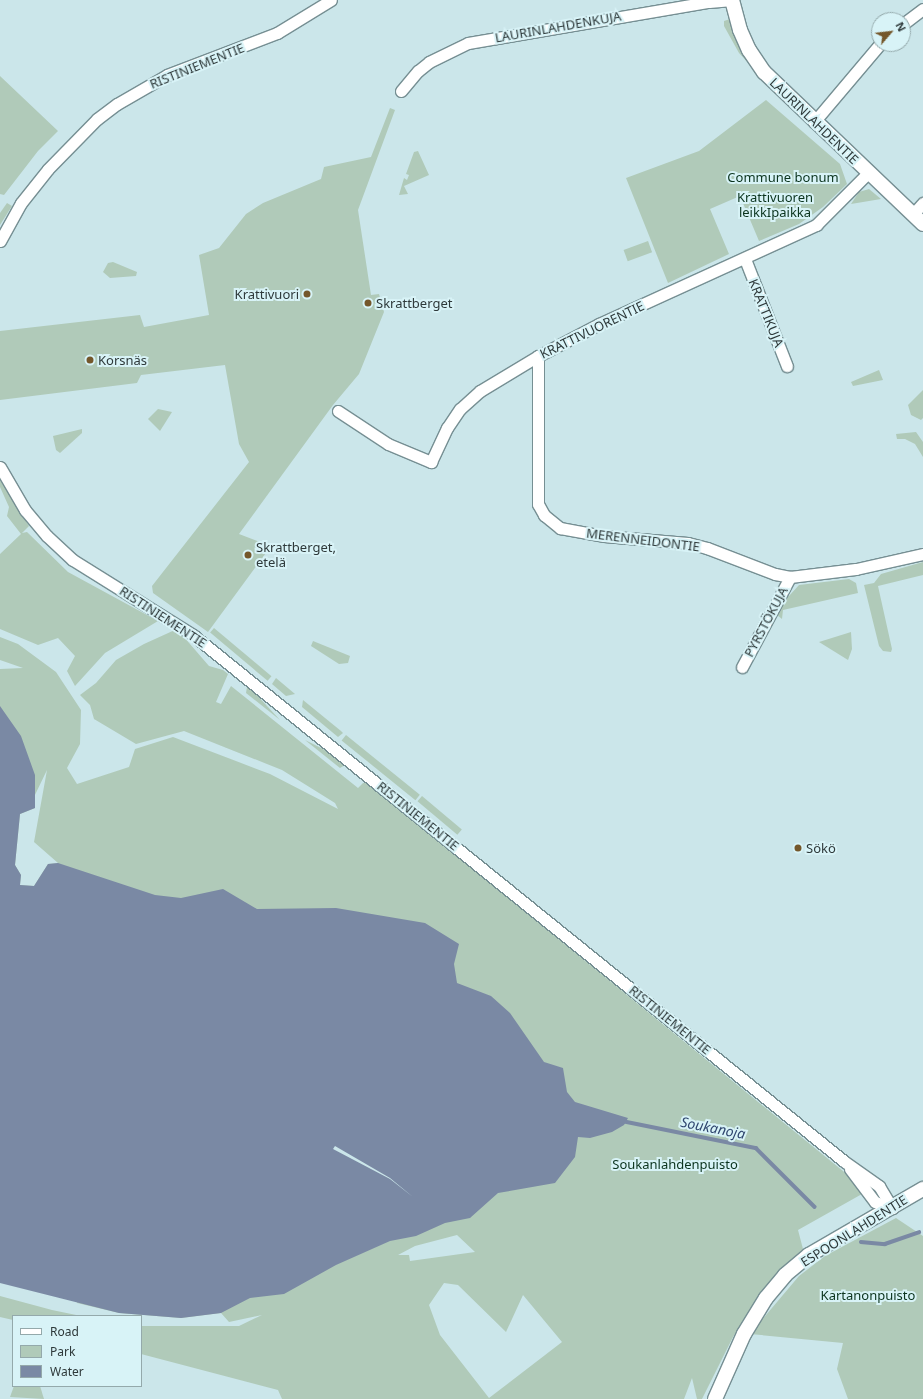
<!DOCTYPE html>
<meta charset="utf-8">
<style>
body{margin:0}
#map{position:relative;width:923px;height:1399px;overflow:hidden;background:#cbe6ea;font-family:"Noto Sans",sans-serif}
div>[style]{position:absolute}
.green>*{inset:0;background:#b0cab9;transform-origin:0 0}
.water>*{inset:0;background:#7a89a4}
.pier>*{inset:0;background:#cbe6ea}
.stream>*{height:3.5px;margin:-1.75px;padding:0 1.75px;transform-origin:1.75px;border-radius:1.75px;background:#7a89a4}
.roads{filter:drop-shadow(1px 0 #768f93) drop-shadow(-1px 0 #768f93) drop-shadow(0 1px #768f93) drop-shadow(0 -1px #768f93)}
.minor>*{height:11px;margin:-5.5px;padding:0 5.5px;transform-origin:5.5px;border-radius:5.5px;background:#fff}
.tertiary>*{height:14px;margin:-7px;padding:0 7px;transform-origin:7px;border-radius:7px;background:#fff}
.dots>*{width:11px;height:11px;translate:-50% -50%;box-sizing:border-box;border:2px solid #d8f3f7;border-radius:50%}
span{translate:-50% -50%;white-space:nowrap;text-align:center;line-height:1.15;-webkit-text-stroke:4px #d8f3f7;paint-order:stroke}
.street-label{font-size:13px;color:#2e393a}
.park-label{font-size:13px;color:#0a331d}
.poi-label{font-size:13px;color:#2e393a}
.right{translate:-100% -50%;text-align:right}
.left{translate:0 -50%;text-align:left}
.water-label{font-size:14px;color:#2f456e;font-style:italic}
.legend{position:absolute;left:12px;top:1315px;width:130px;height:72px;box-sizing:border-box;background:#d8f3f7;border:1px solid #94a9ab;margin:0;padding:5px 7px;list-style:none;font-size:12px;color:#2e393a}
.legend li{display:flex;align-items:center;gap:8px;height:20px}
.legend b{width:20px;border:1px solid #94a9ab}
.north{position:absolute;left:871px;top:12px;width:40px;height:40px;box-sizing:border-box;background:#d8f3f7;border:1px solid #94a9ab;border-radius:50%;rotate:62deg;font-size:11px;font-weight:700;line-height:16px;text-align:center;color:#2e393a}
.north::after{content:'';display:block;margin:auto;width:14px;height:18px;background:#74572b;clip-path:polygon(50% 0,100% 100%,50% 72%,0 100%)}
</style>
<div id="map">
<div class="green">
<i style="clip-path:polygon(730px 19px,741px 50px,752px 67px,739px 53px,724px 26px,724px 21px)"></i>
<i style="clip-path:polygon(0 76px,58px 131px,38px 151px,4px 195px,0 194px)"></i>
<i style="clip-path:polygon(766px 100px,840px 164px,847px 184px,823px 207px,799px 224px,759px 241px,740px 196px,710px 209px,729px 254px,668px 283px,626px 178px,699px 151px)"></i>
<i style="clip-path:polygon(390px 108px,395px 110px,358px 210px,371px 295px,379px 294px,384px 312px,359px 374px,333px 405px,239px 534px,271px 546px,208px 632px,153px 593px,152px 586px,249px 462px,239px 444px,225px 365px,141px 375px,137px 383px,0 400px,0 331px,140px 315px,144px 327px,209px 315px,199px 255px,219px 248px,246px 214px,263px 203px,321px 179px,324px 167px,371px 157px)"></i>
<i style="clip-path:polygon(418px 151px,429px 175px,404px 186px,408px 194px,399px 195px,404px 178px,407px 180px,409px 175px,406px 174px,414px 152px)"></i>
<i style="clip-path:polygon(869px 189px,881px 199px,851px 204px,859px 192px)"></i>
<i style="clip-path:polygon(7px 203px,12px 206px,0 225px,0 213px)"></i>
<i style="left:648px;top:241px;width:12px;height:26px;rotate:70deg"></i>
<i style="clip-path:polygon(113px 262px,137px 272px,136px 276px,110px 278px,103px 272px,108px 263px)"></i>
<i style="clip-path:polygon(879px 370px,883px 380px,853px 386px,851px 382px)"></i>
<i style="clip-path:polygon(923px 390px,923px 418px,921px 420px,911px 415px,908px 405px)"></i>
<i style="clip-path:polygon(158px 409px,172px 412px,160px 431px,148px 419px)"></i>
<i style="clip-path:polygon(82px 429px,82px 433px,60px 453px,56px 450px,53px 436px)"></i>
<i style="clip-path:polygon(916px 432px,923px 442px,923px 457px,915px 444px,905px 439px,897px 439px,896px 434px)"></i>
<i style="clip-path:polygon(0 480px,29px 526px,22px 533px,27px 532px,68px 572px,158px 621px,105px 653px,75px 686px,67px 671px,75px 656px,58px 638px,38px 645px,0 629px,0 554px,21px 534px,7px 516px,9px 507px,0 487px)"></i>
<i style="clip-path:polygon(923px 562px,923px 575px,878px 586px,892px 649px,891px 652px,883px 651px,879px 646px,864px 585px,874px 583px,881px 574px)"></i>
<i style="clip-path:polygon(849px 579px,856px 583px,858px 593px,783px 610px,782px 619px,777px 615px,785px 596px,789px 596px,799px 585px)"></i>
<i style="left:214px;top:628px;width:75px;height:6px;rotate:40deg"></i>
<i style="clip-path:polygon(evenodd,177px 629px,209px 666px,223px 670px,228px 674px,216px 702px,221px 704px,231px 686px,358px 788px,363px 783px,367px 783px,854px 1180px,862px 1194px,798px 1230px,803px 1249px,760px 1294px,733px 1337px,702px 1399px,697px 1399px,692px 1378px,684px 1399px,282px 1399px,278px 1390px,141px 1354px,141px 1326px,239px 1326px,262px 1315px,229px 1322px,221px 1313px,181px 1318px,119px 1313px,77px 1303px,39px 1047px,0 765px,0 669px,23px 668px,0 660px,0 637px,18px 644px,56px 672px,81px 710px,80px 744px,67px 768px,77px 784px,129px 767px,135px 749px,173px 737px,270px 774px,338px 809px,335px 803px,282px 770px,184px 731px,136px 744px,94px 719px,90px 705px,80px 695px,96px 683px,116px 660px,144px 644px,177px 629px,47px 770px,34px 842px,58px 863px,48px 864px,34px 886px,20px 885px,21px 875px,15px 865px,20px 814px,35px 808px,34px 797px,47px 770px,177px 629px,457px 1235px,475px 1252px,410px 1261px,409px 1255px,398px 1255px,415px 1246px,457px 1235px,177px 629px,444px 1283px,458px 1285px,506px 1332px,523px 1295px,562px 1342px,489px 1398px,440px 1335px,429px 1305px,444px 1283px)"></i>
<i style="clip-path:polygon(851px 632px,852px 649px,848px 660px,819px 642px)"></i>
<i style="clip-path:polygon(313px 641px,350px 656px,348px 663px,339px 664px,311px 646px)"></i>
<i style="clip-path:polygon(276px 678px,295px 694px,286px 696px,272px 684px)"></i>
<i style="clip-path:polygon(247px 687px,254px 692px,280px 720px,246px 693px)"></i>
<i style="clip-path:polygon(303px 700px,341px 731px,343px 733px,338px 737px,302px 707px)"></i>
<i style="left:346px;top:735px;width:95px;height:7px;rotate:39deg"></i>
<i style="clip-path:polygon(305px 740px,323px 749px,345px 765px,340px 768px)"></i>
<i style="left:422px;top:796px;width:52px;height:7px;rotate:40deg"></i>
<i style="clip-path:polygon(896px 1218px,923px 1236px,923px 1399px,848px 1399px,837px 1369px,843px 1343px,750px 1334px,799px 1276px,825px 1256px)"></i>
<i style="clip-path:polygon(0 1296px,52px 1310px,81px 1316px,13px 1316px,13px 1320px,0 1317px)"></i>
<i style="clip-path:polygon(14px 1386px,40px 1386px,44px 1399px,10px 1397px)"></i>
</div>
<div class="water">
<i style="clip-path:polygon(0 706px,21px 736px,35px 775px,35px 808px,20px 814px,15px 865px,21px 875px,20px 885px,34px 886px,48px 864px,58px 863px,155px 895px,181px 898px,223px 889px,257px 909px,336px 908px,425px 923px,459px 944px,454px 964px,457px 983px,491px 996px,510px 1013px,544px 1062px,563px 1068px,567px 1092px,575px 1102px,628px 1118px,624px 1125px,612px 1132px,590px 1138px,578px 1137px,575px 1157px,555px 1183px,498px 1193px,470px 1218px,445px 1223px,416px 1236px,390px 1241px,336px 1265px,284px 1294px,250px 1298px,221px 1313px,181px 1318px,119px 1313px,0 1283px)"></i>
</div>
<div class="pier">
<i style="clip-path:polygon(335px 1146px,390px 1178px,413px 1197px,390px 1179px,333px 1149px)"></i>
</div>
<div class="stream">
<i style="left:622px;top:1121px;width:137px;rotate:11.4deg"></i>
<i style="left:756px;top:1148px;width:83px;rotate:45deg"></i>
<i style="left:861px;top:1242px;width:24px;rotate:5deg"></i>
<i style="left:885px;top:1244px;width:36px;rotate:-19deg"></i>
</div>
<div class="roads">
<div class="minor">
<i style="left:903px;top:24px;width:25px;rotate:-37deg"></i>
<i style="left:401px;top:91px;width:26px;rotate:-50deg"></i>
<i style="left:418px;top:71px;width:14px;rotate:-39deg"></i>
<i style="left:429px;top:62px;width:43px;rotate:-26deg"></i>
<i style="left:468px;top:43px;width:244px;rotate:-9.7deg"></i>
<i style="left:709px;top:2px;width:23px;rotate:-5deg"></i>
<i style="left:814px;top:122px;width:102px;rotate:-49.8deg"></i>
<i style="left:913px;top:214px;width:15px;rotate:-48deg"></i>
<i style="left:0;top:241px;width:43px;rotate:-61.1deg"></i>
<i style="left:21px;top:203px;width:43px;rotate:-51.5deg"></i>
<i style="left:48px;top:169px;width:70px;rotate:-45.6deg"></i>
<i style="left:97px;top:119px;width:25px;rotate:-37deg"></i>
<i style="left:117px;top:104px;width:58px;rotate:-30.1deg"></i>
<i style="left:167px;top:75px;width:118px;rotate:-20.9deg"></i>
<i style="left:277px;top:33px;width:63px;rotate:-31.4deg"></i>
<i style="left:745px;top:259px;width:115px;rotate:68.6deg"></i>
<i style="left:538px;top:356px;width:148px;rotate:90deg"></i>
<i style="left:538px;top:504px;width:13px;rotate:61deg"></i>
<i style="left:544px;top:515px;width:21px;rotate:39deg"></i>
<i style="left:560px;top:528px;width:45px;rotate:10.3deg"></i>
<i style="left:604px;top:536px;width:84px;rotate:4.8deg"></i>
<i style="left:688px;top:543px;width:20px;rotate:15deg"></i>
<i style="left:707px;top:548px;width:73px;rotate:20.9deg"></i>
<i style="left:775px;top:574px;width:15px;rotate:11deg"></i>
<i style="left:790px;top:577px;width:66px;rotate:-6.9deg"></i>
<i style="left:856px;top:569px;width:69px;rotate:-12.6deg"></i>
<i style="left:338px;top:411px;width:60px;rotate:33.4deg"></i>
<i style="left:388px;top:444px;width:47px;rotate:22.7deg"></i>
<i style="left:431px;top:462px;width:38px;rotate:-65deg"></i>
<i style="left:447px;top:428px;width:23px;rotate:-56deg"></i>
<i style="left:460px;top:409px;width:27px;rotate:-42deg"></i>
<i style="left:480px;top:391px;width:68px;rotate:-31.1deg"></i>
<i style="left:538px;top:356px;width:69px;rotate:-27.7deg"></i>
<i style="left:599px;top:324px;width:239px;rotate:-24.5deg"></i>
<i style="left:816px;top:225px;width:75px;rotate:-45deg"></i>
<i style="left:0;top:467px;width:50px;rotate:59.8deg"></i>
<i style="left:25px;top:510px;width:34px;rotate:50deg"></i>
<i style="left:47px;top:536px;width:35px;rotate:43deg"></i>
<i style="left:73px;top:560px;width:142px;rotate:32deg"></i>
<i style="left:193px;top:635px;width:838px;rotate:38.95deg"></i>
<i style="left:845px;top:1162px;width:42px;rotate:35.2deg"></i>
<i style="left:879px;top:1186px;width:26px;rotate:59deg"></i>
<i style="left:742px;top:667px;width:102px;rotate:-61.9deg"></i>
<i style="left:850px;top:1169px;width:41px;rotate:52.9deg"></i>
<i style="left:875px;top:1202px;width:18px;rotate:19deg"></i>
</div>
<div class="tertiary">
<i style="left:732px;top:0;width:31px;rotate:75deg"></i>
<i style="left:740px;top:30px;width:22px;rotate:66deg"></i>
<i style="left:749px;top:50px;width:27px;rotate:56deg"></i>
<i style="left:764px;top:72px;width:220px;rotate:43.7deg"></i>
<i style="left:715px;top:1399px;width:71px;rotate:-66deg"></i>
<i style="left:744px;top:1334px;width:42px;rotate:-58.6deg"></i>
<i style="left:766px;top:1298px;width:30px;rotate:-50deg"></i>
<i style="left:785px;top:1275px;width:31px;rotate:-40deg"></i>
<i style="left:809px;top:1255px;width:132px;rotate:-30.1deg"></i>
</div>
</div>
<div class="dots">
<i style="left:307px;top:294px;background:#74572b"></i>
<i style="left:368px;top:303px;background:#74572b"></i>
<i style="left:90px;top:360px;background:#74572b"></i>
<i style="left:248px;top:555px;background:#74572b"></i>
<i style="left:798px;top:848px;background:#74572b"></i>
</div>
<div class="street-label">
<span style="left:558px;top:27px;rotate:-10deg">LAURINLAHDENKUJA</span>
<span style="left:197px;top:66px;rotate:-22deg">RISTINIEMENTIE</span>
<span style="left:814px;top:121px;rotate:44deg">LAURINLAHDENTIE</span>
<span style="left:766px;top:313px;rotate:68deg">KRATTIKUJA</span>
<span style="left:592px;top:330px;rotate:-26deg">KRATTIVUORENTIE</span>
<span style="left:643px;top:540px;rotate:7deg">MERENNEIDONTIE</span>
<span style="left:163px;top:617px;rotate:33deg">RISTINIEMENTIE</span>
<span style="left:766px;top:622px;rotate:-62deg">PYRSTÖKUJA</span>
<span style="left:418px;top:816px;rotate:39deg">RISTINIEMENTIE</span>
<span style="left:670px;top:1020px;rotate:39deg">RISTINIEMENTIE</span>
<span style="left:854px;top:1231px;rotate:-32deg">ESPOONLAHDENTIE</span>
</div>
<div class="park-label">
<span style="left:783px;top:177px">Commune bonum</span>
<span style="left:775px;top:205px">Krattivuoren<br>leikkIpaikka</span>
<span style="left:675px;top:1164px">Soukanlahdenpuisto</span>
<span style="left:868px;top:1295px">Kartanonpuisto</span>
</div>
<div class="poi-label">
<span class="right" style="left:299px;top:294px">Krattivuori</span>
<span class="left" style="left:376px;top:303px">Skrattberget</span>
<span class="left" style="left:98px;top:360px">Korsnäs</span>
<span class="left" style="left:256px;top:555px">Skrattberget,<br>etelä</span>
<span class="left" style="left:806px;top:848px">Sökö</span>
</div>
<div class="water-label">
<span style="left:713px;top:1128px;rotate:11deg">Soukanoja</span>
</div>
<ul class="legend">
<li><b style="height:5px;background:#fff"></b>Road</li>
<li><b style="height:11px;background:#b0cab9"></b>Park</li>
<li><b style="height:11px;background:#7a89a4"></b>Water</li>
</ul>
<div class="north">N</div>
</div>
